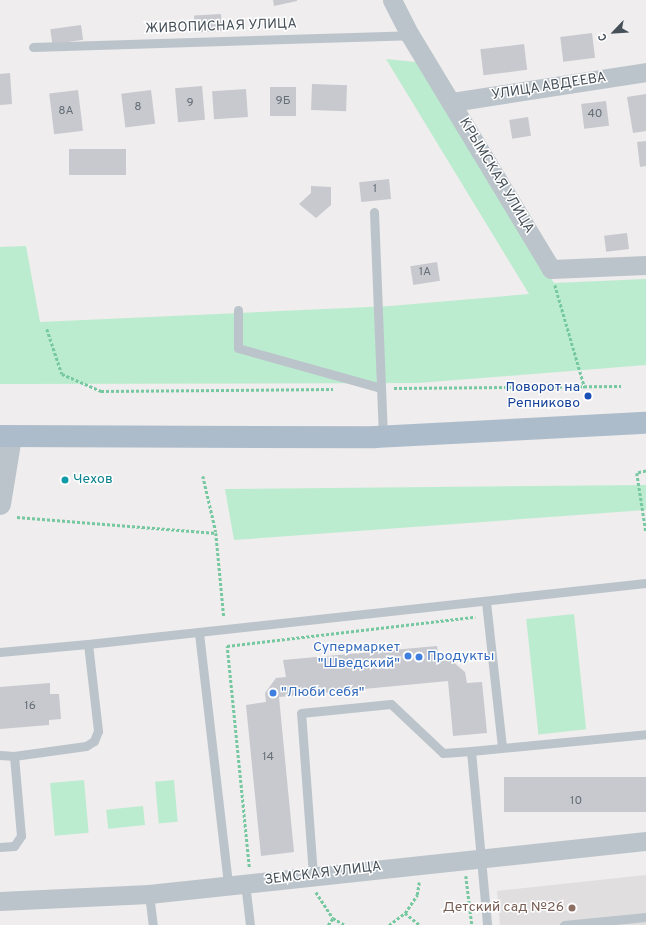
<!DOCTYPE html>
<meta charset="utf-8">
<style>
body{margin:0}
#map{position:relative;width:646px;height:925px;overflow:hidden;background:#efeded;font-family:Overpass,sans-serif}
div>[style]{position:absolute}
.education>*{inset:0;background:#e0dede}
.green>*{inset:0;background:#bceccf;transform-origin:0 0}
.building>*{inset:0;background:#c7c9cf;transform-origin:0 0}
.path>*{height:2.5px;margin-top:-1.25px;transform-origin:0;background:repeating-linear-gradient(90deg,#76c8a1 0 3px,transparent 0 5px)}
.service>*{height:9px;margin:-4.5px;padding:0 4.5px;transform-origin:4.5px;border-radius:4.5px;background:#bcc4cb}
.minor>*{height:19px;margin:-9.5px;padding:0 9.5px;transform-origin:9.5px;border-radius:9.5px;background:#bcc4cb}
.tertiary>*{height:22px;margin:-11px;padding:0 11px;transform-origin:11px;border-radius:11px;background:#bcc4cb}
.primary>*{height:22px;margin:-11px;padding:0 11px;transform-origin:11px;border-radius:11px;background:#adbccb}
.dots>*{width:11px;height:11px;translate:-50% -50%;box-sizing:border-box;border:2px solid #fff;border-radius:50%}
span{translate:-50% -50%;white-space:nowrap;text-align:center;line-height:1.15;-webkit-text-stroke:3px #fff;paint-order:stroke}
.number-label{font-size:12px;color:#666e76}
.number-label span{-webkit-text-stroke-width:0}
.street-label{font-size:14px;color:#465059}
.transit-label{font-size:14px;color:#164399}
.right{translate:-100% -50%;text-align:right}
.culture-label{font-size:14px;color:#0d838f}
.left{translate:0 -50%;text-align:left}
.shop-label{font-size:14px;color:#366cbe}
.education-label{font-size:14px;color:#785e54}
.north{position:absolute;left:594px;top:12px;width:40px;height:40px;-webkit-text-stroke:3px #fff;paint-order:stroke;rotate:245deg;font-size:11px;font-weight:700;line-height:16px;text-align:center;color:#465059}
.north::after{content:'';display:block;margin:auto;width:14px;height:18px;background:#465059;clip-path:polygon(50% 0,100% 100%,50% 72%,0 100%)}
</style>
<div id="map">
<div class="education">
<i style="clip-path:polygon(646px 875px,646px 925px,500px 925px,497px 891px)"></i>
</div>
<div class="green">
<i style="clip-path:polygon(386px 59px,416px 62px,554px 283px,646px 279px,646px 365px,418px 383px,0 384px,0 247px,26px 246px,40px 322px,390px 306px,529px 294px)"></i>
<i style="clip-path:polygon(646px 485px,646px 510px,234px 540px,225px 489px)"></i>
<i style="left:574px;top:614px;width:116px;height:48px;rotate:84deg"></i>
<i style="left:84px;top:780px;width:53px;height:34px;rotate:85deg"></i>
<i style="left:174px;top:780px;width:42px;height:19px;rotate:85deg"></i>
<i style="left:143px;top:806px;width:19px;height:37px;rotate:84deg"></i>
</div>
<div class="building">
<i style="clip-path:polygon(273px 0,297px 0,297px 1px,274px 6px)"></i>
<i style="left:221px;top:14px;width:17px;height:27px;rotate:87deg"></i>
<i style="left:81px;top:25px;width:15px;height:31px;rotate:82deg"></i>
<i style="left:592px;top:33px;width:25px;height:32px;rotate:83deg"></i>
<i style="left:524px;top:44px;width:26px;height:44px;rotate:83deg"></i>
<i style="clip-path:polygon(10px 73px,12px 104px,0 105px,0 74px)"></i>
<i style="left:312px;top:84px;width:35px;height:26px;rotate:2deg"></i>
<i style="left:202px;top:86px;width:34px;height:27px;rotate:85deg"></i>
<i style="left:296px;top:87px;width:29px;height:26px;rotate:90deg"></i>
<i style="left:246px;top:89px;width:28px;height:34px;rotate:86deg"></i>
<i style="left:78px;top:90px;width:41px;height:29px;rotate:83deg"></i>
<i style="left:151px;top:90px;width:34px;height:30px;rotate:83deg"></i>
<i style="clip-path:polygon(646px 94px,646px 131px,633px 133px,627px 97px)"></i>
<i style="left:606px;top:101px;width:25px;height:25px;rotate:83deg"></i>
<i style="left:528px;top:117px;width:19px;height:19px;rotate:81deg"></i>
<i style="clip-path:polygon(646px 141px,646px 166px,640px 167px,637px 142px)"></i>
<i style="left:69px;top:149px;width:57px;height:26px"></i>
<i style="left:389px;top:179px;width:20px;height:30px;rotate:84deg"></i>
<i style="clip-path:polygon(311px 186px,331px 187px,331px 205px,316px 218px,299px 204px,311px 193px)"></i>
<i style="left:627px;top:233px;width:16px;height:23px;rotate:83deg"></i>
<i style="left:437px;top:262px;width:19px;height:27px;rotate:81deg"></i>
<i style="clip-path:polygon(437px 646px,439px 661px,451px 660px,465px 672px,467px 683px,482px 682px,487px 733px,453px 736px,448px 681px,279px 697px,294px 852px,261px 856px,246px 705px,266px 702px,265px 693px,276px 678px,286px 677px,283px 660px)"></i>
<i style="clip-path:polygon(50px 683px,50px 694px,59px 694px,61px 719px,49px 720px,49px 725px,0 729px,0 687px)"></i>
<i style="left:646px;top:777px;width:35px;height:142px;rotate:90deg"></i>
</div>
<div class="path">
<i style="left:555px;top:285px;width:107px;rotate:73.8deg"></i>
<i style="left:47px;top:329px;width:47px;rotate:71.6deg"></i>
<i style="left:62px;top:374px;width:43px;rotate:23.6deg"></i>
<i style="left:101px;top:391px;width:232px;rotate:-0.5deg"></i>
<i style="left:394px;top:388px;width:227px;rotate:-0.5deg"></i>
<i style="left:646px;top:471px;width:9px;rotate:167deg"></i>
<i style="left:637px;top:473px;width:60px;rotate:81.3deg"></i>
<i style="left:203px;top:476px;width:57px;rotate:76.9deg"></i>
<i style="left:17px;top:517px;width:200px;rotate:4.6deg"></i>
<i style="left:216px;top:533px;width:84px;rotate:84.6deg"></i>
<i style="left:249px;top:867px;width:222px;rotate:-95.7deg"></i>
<i style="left:227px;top:646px;width:250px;rotate:-6.7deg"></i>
<i style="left:466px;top:876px;width:49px;rotate:83deg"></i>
<i style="left:316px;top:892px;width:31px;rotate:57deg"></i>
<i style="left:333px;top:918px;width:14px;rotate:30deg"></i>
<i style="left:405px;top:913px;width:19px;rotate:39deg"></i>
<i style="left:328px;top:925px;width:9px;rotate:-54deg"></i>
<i style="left:389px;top:925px;width:20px;rotate:-37deg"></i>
<i style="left:405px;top:913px;width:22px;rotate:-56deg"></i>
<i style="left:417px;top:895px;width:13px;rotate:-81deg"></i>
</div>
<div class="service">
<i style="left:33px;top:47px;width:377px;rotate:-1.8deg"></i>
<i style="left:374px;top:212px;width:225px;rotate:87.7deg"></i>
<i style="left:238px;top:310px;width:38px;rotate:90deg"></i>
<i style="left:238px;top:348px;width:148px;rotate:15.6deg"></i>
<i style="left:486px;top:602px;width:146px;rotate:83.7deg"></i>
<i style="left:199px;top:633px;width:254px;rotate:83.4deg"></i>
<i style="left:88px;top:644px;width:561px;rotate:-6.24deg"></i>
<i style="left:0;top:652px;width:88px;rotate:-5.2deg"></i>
<i style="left:88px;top:644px;width:88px;rotate:83.4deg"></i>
<i style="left:98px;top:731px;width:11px;rotate:112deg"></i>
<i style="left:94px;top:741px;width:9px;rotate:148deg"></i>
<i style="left:86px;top:746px;width:73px;rotate:172.1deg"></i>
<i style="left:471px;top:751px;width:176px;rotate:-5.5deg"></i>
<i style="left:0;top:755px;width:14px;rotate:4deg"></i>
<i style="left:14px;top:756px;width:80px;rotate:85deg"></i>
<i style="left:21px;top:836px;width:12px;rotate:125deg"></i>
<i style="left:14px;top:846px;width:14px;rotate:176deg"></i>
<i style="left:313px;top:875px;width:162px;rotate:-94.2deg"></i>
<i style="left:301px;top:713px;width:90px;rotate:-5.7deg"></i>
<i style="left:391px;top:704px;width:71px;rotate:43.3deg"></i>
<i style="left:443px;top:753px;width:28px;rotate:-4deg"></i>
<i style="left:471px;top:751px;width:175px;rotate:84.7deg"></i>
<i style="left:245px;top:883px;width:42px;rotate:83.2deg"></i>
<i style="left:149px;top:894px;width:31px;rotate:83deg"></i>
<i style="left:564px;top:925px;width:82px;rotate:-5.6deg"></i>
</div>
<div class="minor">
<i style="left:392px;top:0;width:39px;rotate:63deg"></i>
<i style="left:410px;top:35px;width:273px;rotate:58.9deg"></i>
<i style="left:551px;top:269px;width:95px;rotate:-2.4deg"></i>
<i style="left:452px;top:102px;width:196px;rotate:-8.8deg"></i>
<i style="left:0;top:901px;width:149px;rotate:-2.7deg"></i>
<i style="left:149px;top:894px;width:500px;rotate:-6.1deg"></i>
</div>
<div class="tertiary">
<i style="left:0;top:504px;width:68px;rotate:-80.7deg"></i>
</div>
<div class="primary">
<i style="left:0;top:436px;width:375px;rotate:0.2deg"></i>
<i style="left:375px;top:437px;width:271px;rotate:-3deg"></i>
</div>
<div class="dots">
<i style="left:588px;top:396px;background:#1a4fb4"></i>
<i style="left:65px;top:480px;background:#0f9aa8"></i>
<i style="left:408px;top:656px;background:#3f7fe0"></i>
<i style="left:419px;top:657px;background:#3f7fe0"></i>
<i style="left:273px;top:693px;background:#3f7fe0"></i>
<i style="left:572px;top:908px;background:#8d6e63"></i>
</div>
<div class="number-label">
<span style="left:283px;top:102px">9Б</span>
<span style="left:190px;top:104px">9</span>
<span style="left:138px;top:108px">8</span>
<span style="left:66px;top:112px">8А</span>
<span style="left:595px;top:115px">40</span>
<span style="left:375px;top:190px">1</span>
<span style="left:425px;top:273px">1А</span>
<span style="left:30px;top:707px">16</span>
<span style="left:268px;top:758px">14</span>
<span style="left:576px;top:802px">10</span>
</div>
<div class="street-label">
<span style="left:221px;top:27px;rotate:-2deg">ЖИВОПИСНАЯ УЛИЦА</span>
<span style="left:549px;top:87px;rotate:-9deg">УЛИЦА АВДЕЕВА</span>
<span style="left:496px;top:176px;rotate:59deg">КРЫМСКАЯ УЛИЦА</span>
<span style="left:323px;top:874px;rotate:-7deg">ЗЕМСКАЯ УЛИЦА</span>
</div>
<div class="transit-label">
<span class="right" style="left:580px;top:396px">Поворот на<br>Репниково</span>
</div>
<div class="culture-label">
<span class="left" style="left:73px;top:480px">Чехов</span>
</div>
<div class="shop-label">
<span class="right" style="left:400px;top:656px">Супермаркет<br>"Шведский"</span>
<span class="left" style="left:427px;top:657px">Продукты</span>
<span class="left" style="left:281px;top:693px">"Люби себя"</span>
</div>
<div class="education-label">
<span class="right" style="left:564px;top:908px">Детский сад №26</span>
</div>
<div class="north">С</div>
</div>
